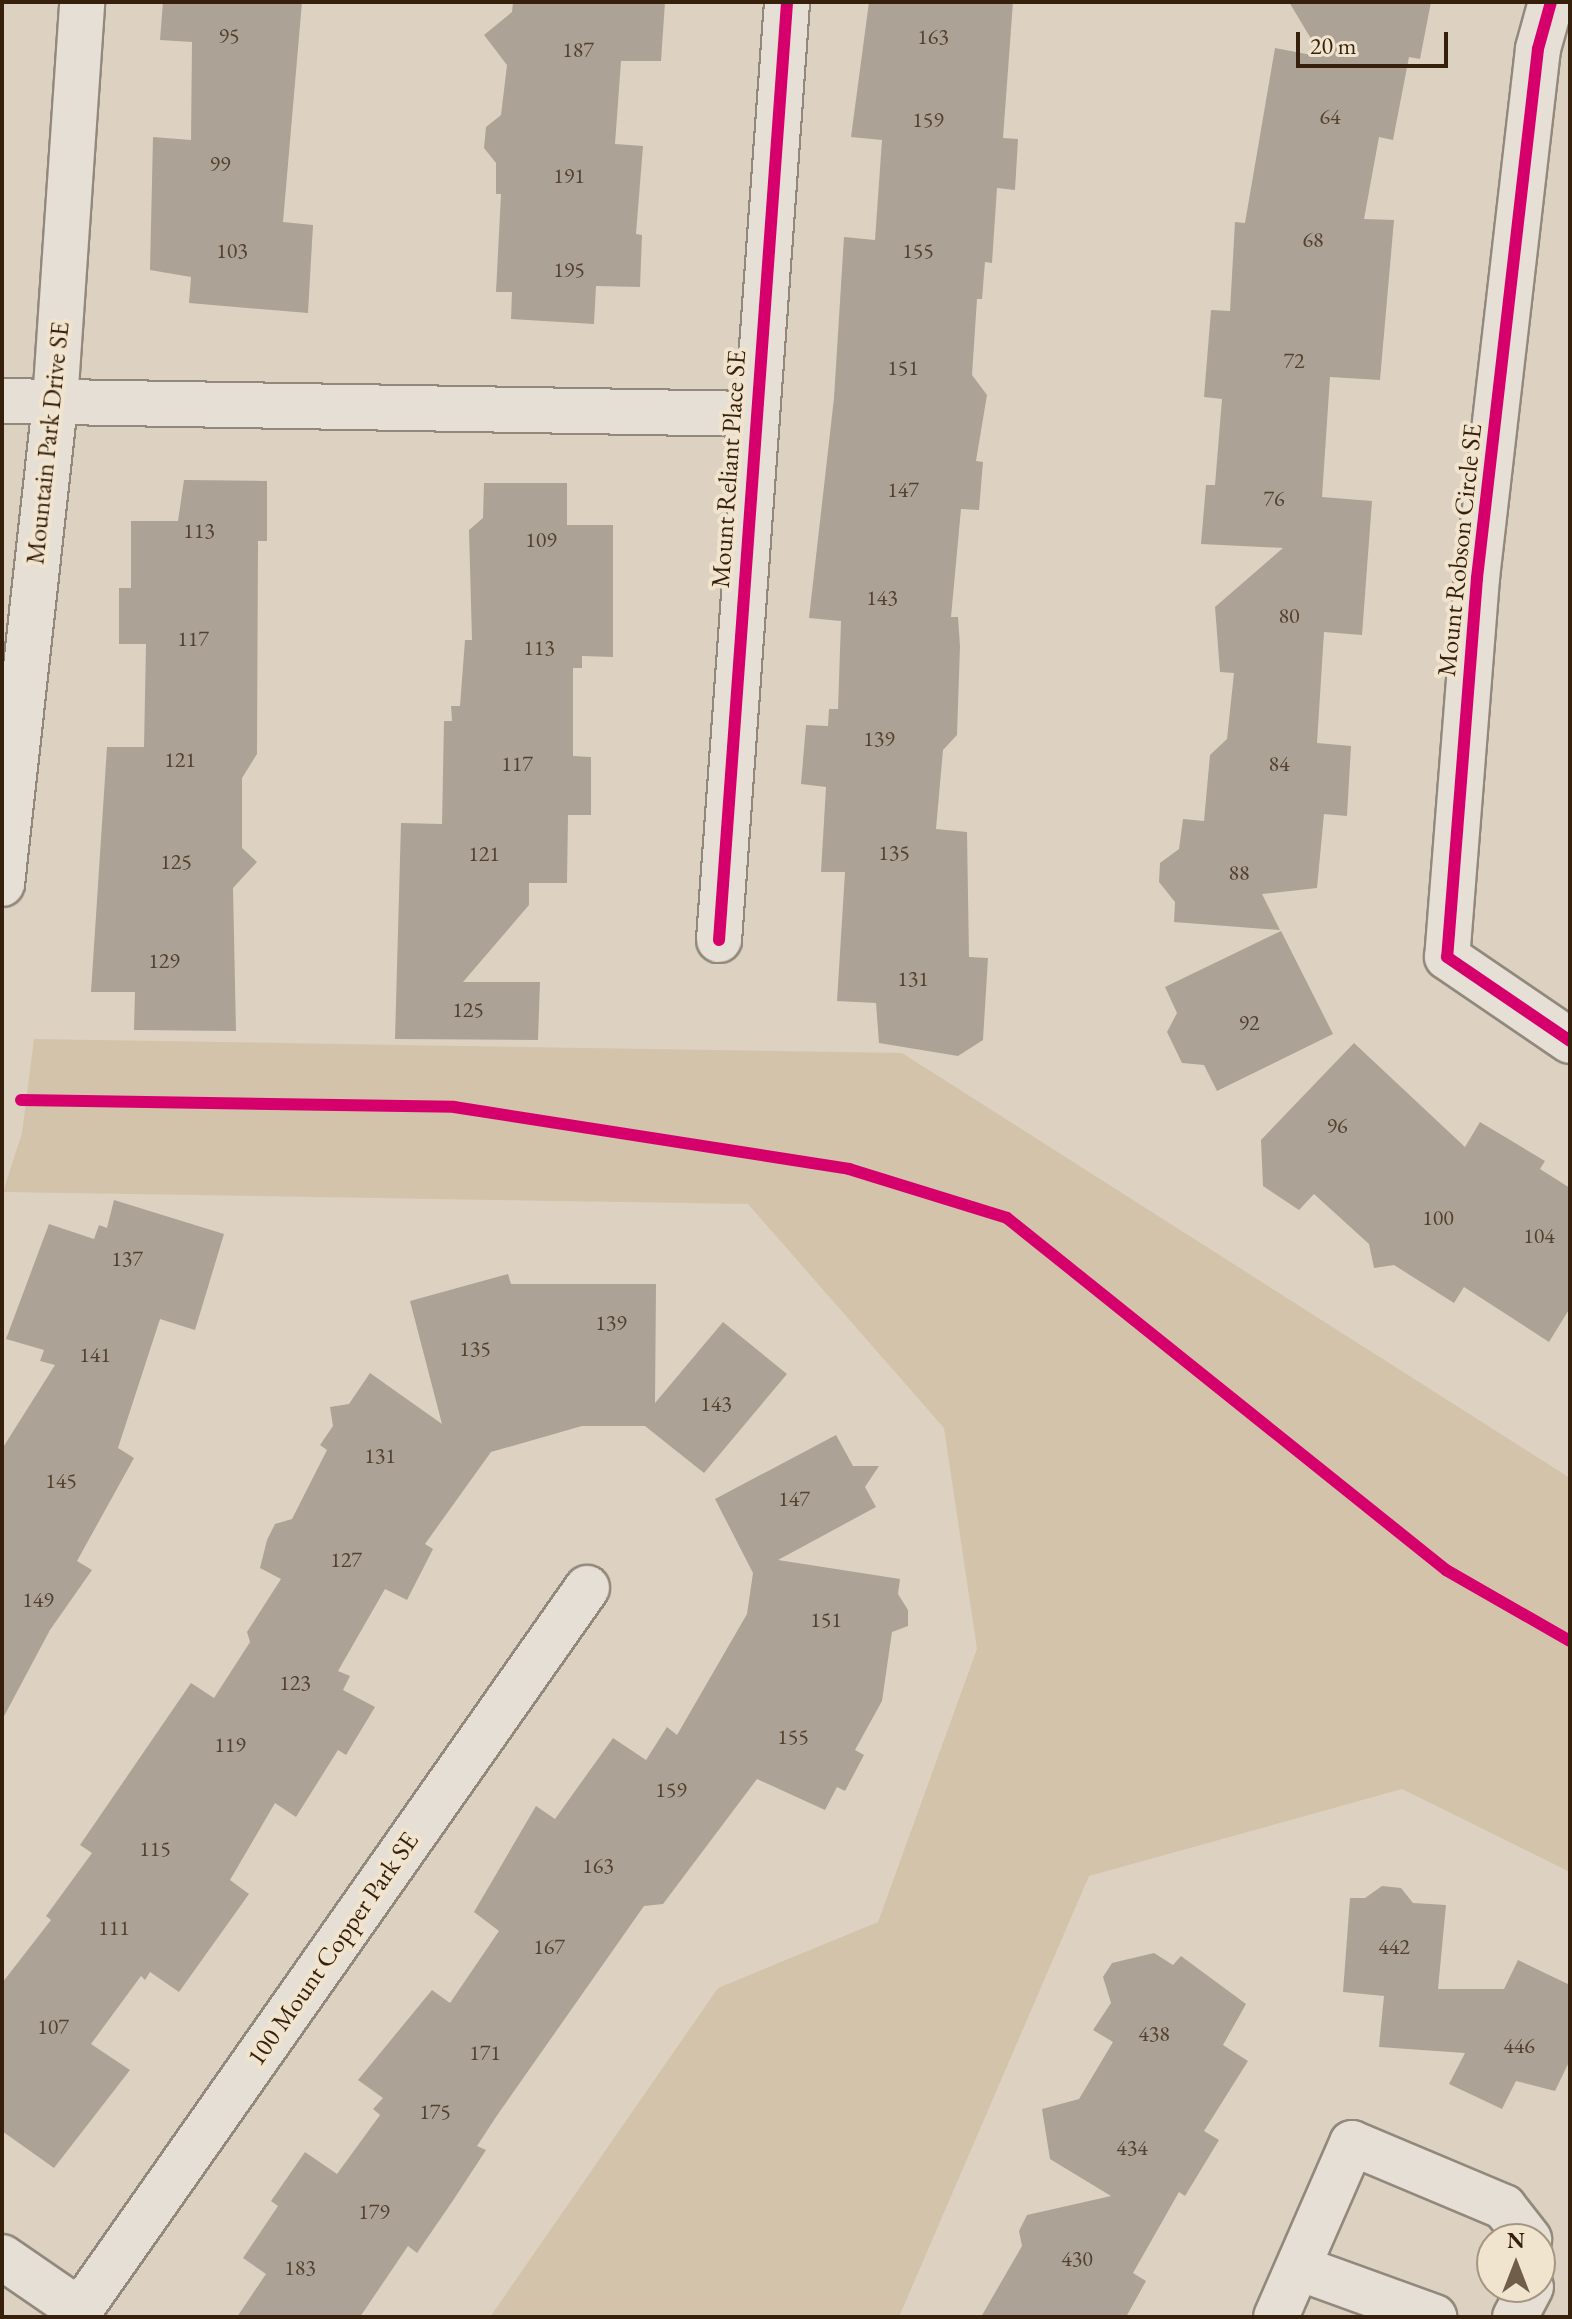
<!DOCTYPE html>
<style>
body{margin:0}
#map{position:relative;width:1572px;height:2319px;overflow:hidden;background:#ddd2c1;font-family:"EB Garamond",serif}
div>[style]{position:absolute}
.green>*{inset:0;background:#d3c3aa}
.building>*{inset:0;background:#aca396}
.roads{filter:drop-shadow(2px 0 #92887c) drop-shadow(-2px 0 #92887c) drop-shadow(0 2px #92887c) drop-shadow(0 -2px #92887c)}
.minor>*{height:44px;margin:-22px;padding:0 22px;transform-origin:22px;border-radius:22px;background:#e5dfd5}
.tertiary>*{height:44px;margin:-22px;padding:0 22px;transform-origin:22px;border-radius:22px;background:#e5dfd5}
.cycleway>*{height:12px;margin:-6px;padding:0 6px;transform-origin:6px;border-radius:6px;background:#d6006c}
span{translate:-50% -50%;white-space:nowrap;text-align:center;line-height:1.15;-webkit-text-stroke:8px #f1e4ce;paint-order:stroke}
.number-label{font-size:22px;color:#54402e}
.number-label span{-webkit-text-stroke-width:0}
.street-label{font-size:26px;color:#361f0b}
.frame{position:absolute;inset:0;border:4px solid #361f0b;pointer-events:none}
.north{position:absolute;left:1476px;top:2223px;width:80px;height:80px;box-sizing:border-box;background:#f1e4ce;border:2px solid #a69580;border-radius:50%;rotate:0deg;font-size:22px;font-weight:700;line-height:32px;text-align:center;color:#361f0b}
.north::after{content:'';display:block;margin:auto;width:28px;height:36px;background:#705e4b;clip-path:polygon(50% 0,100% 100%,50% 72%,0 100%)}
.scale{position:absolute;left:1296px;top:32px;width:152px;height:36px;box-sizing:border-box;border:4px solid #361f0b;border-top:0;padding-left:10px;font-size:24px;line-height:28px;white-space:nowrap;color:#361f0b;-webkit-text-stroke:6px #f1e4ce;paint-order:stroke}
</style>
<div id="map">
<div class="green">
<i style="clip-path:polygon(34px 1039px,902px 1053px,1570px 1478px,1570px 1872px,1402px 1789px,1089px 1876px,899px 2317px,490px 2317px,718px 1988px,878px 1922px,977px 1649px,944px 1428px,748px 1204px,3px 1192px,22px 1133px)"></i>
</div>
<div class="building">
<i style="clip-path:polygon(163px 2px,302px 2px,283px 222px,313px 225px,308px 313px,189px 303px,191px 277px,150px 270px,153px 137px,191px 140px,192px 42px,160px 40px)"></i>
<i style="clip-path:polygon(513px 2px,665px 2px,661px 61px,621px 61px,615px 144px,643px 146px,636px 234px,642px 235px,640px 287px,596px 286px,594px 324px,511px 319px,512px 292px,496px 292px,501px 194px,496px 194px,496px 163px,484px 148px,486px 127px,501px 115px,507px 65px,484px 35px,512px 12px)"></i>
<i style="clip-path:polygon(869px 2px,1013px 2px,1003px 138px,1018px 139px,1015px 190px,997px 188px,992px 263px,985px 262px,982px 299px,977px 299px,972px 375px,987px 395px,976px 461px,983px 462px,979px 510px,961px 509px,951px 617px,958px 617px,960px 646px,957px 735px,943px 750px,936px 829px,967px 832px,969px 957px,988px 958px,983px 1040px,958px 1056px,879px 1043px,876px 1003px,837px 1001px,845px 872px,821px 872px,826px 787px,801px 784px,806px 725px,828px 726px,829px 709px,838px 709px,841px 621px,809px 618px,834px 398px,844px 237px,875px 240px,882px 140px,851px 137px)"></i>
<i style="clip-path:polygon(1289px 2px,1431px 2px,1420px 59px,1409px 57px,1393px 140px,1379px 137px,1364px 219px,1394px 220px,1380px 380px,1330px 377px,1322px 497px,1372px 501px,1362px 635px,1324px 632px,1317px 743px,1351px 746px,1347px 816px,1324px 814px,1317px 888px,1262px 894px,1280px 930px,1174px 922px,1175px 902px,1159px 882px,1160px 863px,1179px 849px,1183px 819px,1204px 821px,1210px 755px,1227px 739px,1234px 673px,1220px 672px,1215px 607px,1283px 548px,1201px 544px,1206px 485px,1215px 485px,1222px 399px,1204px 397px,1211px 310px,1230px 311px,1235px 222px,1245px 223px,1275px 48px,1322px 57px)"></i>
<i style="clip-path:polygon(184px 480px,267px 481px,267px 541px,258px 541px,257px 754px,242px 778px,242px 848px,257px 862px,233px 888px,236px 1031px,134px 1030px,135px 992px,91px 992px,107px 747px,144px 747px,146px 644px,119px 644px,119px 588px,131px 588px,131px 521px,178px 521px)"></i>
<i style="clip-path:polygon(484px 483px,567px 483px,567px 525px,613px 525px,613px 657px,582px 656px,582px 668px,573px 668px,573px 756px,591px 757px,591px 815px,568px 815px,567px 883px,529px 883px,529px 905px,463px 982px,540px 982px,538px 1040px,395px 1039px,401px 823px,442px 824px,444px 721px,452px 721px,451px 706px,460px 706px,465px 640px,472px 640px,469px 530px,483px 518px)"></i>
<i style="clip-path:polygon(1281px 931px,1333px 1034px,1217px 1091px,1204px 1065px,1182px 1063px,1167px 1032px,1177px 1013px,1165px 987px)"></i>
<i style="clip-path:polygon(1354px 1043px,1465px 1147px,1480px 1122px,1545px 1161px,1540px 1169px,1570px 1188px,1570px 1308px,1549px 1342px,1464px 1287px,1454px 1303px,1394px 1265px,1374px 1268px,1369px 1244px,1314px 1194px,1299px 1210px,1263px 1186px,1261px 1140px)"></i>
<i style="clip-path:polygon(114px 1200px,224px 1234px,195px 1330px,160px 1319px,118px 1448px,134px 1458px,77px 1561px,92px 1570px,50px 1630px,2px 1720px,2px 1449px,55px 1365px,40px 1361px,44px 1350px,6px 1339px,49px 1224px,94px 1239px,99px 1225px,107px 1228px)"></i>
<i style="clip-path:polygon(508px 1274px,511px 1284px,656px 1284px,655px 1403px,723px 1322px,787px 1374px,704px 1473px,645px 1426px,582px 1426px,491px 1452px,425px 1544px,433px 1549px,407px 1600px,385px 1589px,338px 1671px,350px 1676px,343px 1690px,375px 1707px,346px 1755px,338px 1750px,296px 1817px,275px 1803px,230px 1880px,249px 1894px,179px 1992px,150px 1972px,145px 1980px,141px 1976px,91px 2044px,130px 2070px,54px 2168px,2px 2131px,2px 1983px,51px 1920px,46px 1916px,92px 1853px,80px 1845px,191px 1683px,214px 1698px,250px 1642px,247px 1632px,281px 1579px,260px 1568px,267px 1540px,275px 1524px,292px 1519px,327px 1450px,320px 1445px,333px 1426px,330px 1407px,349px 1404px,370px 1373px,442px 1424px,410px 1301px)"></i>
<i style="clip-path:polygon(836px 1435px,853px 1466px,879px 1466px,865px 1487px,876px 1507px,778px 1560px,900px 1579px,898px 1594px,908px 1610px,908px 1626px,892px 1632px,882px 1701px,855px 1750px,864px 1755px,845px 1791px,837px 1787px,825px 1810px,757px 1779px,663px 1904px,644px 1906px,498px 2114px,477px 2146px,486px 2150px,452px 2202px,417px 2253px,408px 2246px,360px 2317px,237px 2317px,266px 2274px,243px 2258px,278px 2206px,271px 2201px,305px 2152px,337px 2174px,380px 2115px,373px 2109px,383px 2098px,358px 2080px,432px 1990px,450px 2003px,499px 1931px,474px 1912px,536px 1806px,555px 1819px,613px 1738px,646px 1760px,667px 1727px,677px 1735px,747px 1614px,753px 1573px,715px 1499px)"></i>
<i style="clip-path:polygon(1382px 1886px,1401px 1888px,1413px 1903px,1446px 1905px,1438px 1989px,1504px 1989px,1518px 1960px,1570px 1985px,1570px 2060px,1555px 2091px,1516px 2081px,1502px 2109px,1449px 2084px,1465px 2053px,1379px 2047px,1384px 1996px,1343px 1992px,1350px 1898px,1365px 1898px)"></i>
<i style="clip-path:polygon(1154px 1953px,1173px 1965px,1181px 1956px,1246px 2004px,1223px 2045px,1248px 2061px,1204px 2131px,1219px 2140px,1185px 2196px,1179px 2192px,1133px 2273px,1146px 2281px,1126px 2317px,981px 2317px,1022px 2246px,1019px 2231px,1027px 2215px,1111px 2196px,1050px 2159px,1042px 2109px,1079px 2099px,1113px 2042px,1093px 2030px,1111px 2003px,1103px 1977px,1112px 1963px)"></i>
</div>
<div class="roads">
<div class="minor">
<i style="left:1551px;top:2px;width:49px;rotate:105.5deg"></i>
<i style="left:1538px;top:49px;width:533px;rotate:96.58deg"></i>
<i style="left:1477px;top:578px;width:380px;rotate:94.5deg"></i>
<i style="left:1447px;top:957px;width:149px;rotate:34.3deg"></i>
<i style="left:2px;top:401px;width:752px;rotate:0.99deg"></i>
<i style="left:719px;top:940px;width:940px;rotate:-85.85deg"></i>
<i style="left:2px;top:2257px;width:93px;rotate:34.5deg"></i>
<i style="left:1299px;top:2268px;width:144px;rotate:19.9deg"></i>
<i style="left:75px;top:2317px;width:891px;rotate:-54.92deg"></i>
<i style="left:1276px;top:2317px;width:190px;rotate:-66.4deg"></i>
<i style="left:1352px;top:2143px;width:165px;rotate:22.8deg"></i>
<i style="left:1504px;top:2207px;width:41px;rotate:52deg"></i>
<i style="left:1515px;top:2317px;width:34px;rotate:-62deg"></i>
</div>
<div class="tertiary">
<i style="left:2px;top:884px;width:485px;rotate:-83.7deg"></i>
<i style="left:55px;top:402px;width:401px;rotate:-86.1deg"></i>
</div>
</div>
<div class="cycleway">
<i style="left:1551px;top:2px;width:49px;rotate:105.5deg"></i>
<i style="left:1538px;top:49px;width:533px;rotate:96.58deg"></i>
<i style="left:1477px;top:578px;width:380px;rotate:94.5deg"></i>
<i style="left:1447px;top:957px;width:149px;rotate:34.3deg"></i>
<i style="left:719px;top:940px;width:940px;rotate:-85.85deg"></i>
<i style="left:21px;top:1100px;width:433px;rotate:0.9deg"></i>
<i style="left:454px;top:1107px;width:400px;rotate:8.9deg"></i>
<i style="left:849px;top:1169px;width:165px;rotate:17.2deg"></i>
<i style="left:1007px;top:1218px;width:563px;rotate:38.72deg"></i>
<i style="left:1446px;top:1570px;width:143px;rotate:29.8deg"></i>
</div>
<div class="number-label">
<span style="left:229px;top:36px">95</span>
<span style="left:933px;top:37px">163</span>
<span style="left:578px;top:50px">187</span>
<span style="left:1330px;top:117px">64</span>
<span style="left:928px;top:120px">159</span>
<span style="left:220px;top:164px">99</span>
<span style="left:569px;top:176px">191</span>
<span style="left:1313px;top:240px">68</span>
<span style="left:232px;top:251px">103</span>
<span style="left:918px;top:251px">155</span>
<span style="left:569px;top:270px">195</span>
<span style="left:1294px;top:361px">72</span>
<span style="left:903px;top:368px">151</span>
<span style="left:903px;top:490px">147</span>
<span style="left:1274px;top:499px">76</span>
<span style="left:199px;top:531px">113</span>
<span style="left:541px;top:540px">109</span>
<span style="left:882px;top:598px">143</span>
<span style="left:1289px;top:616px">80</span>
<span style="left:193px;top:639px">117</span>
<span style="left:539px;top:648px">113</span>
<span style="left:879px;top:739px">139</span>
<span style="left:180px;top:760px">121</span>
<span style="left:517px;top:764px">117</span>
<span style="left:1279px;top:764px">84</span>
<span style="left:894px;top:853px">135</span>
<span style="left:484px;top:854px">121</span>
<span style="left:176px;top:862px">125</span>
<span style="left:1239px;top:873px">88</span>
<span style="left:164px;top:961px">129</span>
<span style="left:913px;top:979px">131</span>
<span style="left:468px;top:1010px">125</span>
<span style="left:1249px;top:1023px">92</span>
<span style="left:1337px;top:1126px">96</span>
<span style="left:1438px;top:1218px">100</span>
<span style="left:1539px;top:1236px">104</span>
<span style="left:127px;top:1259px">137</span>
<span style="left:611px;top:1323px">139</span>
<span style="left:475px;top:1349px">135</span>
<span style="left:95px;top:1355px">141</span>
<span style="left:716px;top:1404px">143</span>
<span style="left:380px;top:1456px">131</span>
<span style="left:61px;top:1481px">145</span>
<span style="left:794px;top:1499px">147</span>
<span style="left:346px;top:1560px">127</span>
<span style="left:38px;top:1600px">149</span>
<span style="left:826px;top:1620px">151</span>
<span style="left:295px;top:1683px">123</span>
<span style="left:793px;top:1737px">155</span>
<span style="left:230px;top:1745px">119</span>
<span style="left:671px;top:1790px">159</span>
<span style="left:155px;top:1849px">115</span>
<span style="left:598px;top:1866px">163</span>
<span style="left:114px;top:1928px">111</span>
<span style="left:549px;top:1947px">167</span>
<span style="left:1394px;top:1947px">442</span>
<span style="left:53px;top:2027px">107</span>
<span style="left:1154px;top:2034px">438</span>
<span style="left:1519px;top:2046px">446</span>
<span style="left:485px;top:2053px">171</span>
<span style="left:435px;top:2112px">175</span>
<span style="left:1132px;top:2148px">434</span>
<span style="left:374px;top:2212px">179</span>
<span style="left:1077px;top:2259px">430</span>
<span style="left:300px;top:2268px">183</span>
</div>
<div class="street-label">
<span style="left:48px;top:443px;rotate:-84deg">Mountain Park Drive SE</span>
<span style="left:729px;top:469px;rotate:-86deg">Mount Reliant Place SE</span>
<span style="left:1460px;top:550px;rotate:-84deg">Mount Robson Circle SE</span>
<span style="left:333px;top:1949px;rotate:-55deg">100 Mount Copper Park SE</span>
</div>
<div class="frame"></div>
<div class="north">N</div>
<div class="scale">20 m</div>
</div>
